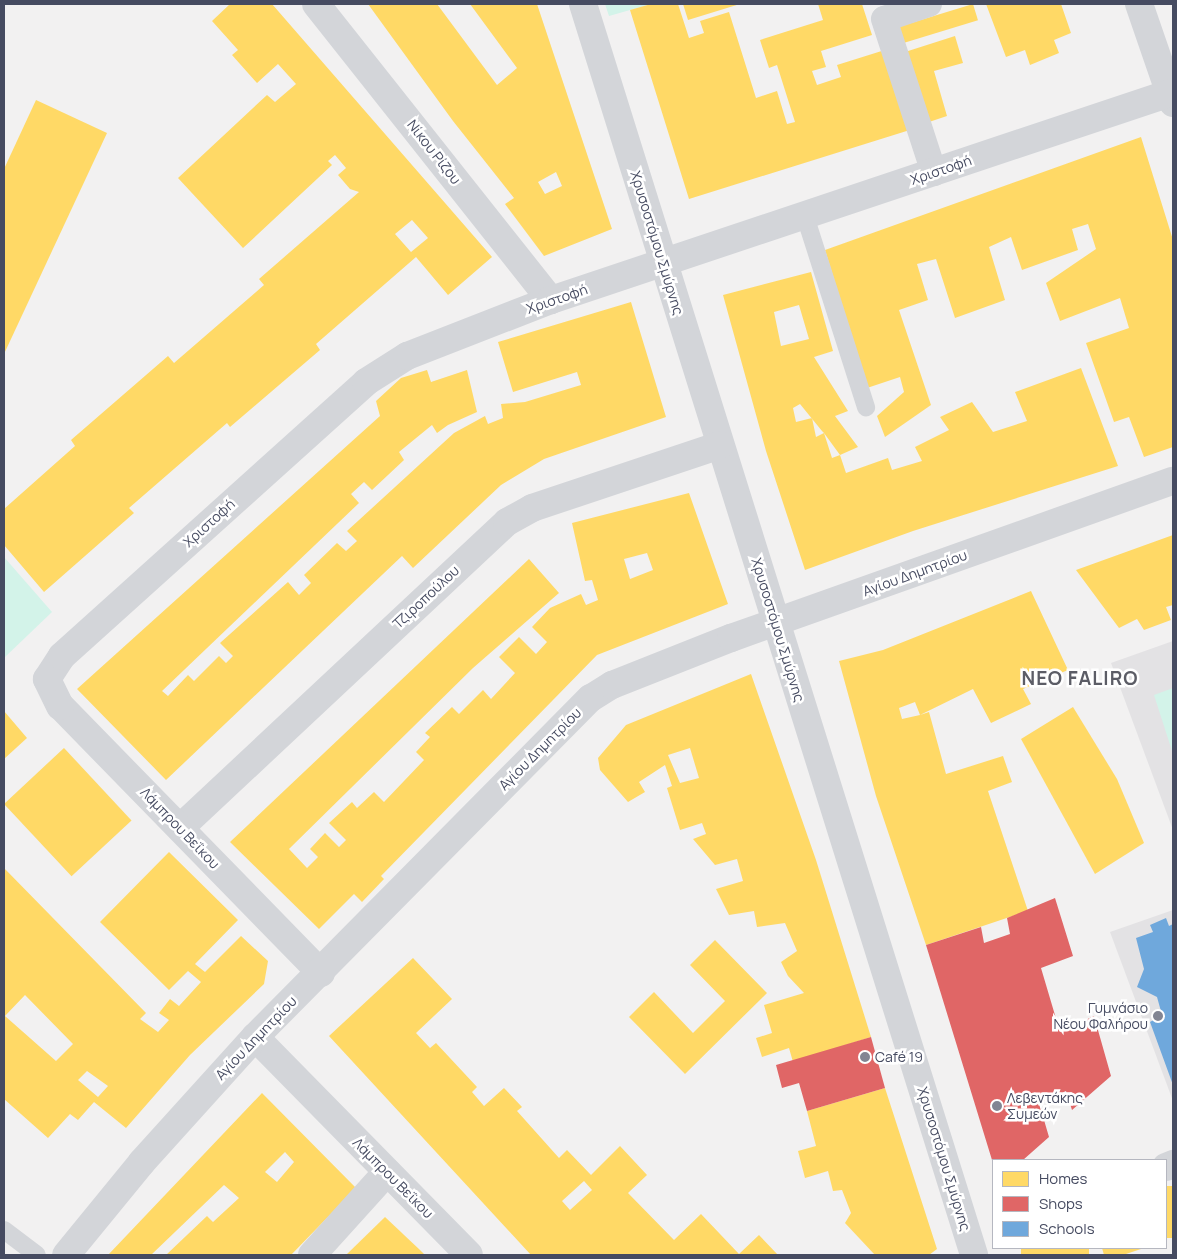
<!DOCTYPE html>
<meta charset="utf-8">
<style>
body{margin:0}
#map{position:relative;width:1177px;height:1259px;overflow:hidden;background:#f2f1f1;font-family:Manrope,sans-serif}
div>[style]{position:absolute}
.education>*{inset:0;background:#e3e2e4}
.green>*{inset:0;background:#d3f3e9}
.homes>*{inset:0;background:#ffd966;transform-origin:0 0}
.shops>*{inset:0;background:#e06666}
.schools>*{inset:0;background:#6fa8dc}
.service>*{height:18px;margin:-9px;padding:0 9px;transform-origin:9px;border-radius:9px;background:#d3d5d9}
.pedestrian>*{height:26px;margin:-13px;padding:0 13px;transform-origin:13px;border-radius:13px;background:#d3d5d9}
.minor>*{height:28px;margin:-14px;padding:0 14px;transform-origin:14px;border-radius:14px;background:#d3d5d9}
.dots>*{width:14px;height:14px;translate:-50% -50%;box-sizing:border-box;border:2px solid #fff;border-radius:50%}
span{translate:-50% -50%;white-space:nowrap;text-align:center;line-height:1.15;-webkit-text-stroke:5px #fff;paint-order:stroke}
.street-label{font-size:14px;color:#464b61}
.poi-label{font-size:14px;color:#464b61}
.right{translate:-100% -50%;text-align:right}
.left{translate:0 -50%;text-align:left}
.district-label{font-size:19px;color:#5c5d66;font-weight:700;letter-spacing:1px}
.frame{position:absolute;inset:0;border:5px solid #464b61;pointer-events:none}
.legend{position:absolute;left:992px;top:1159px;width:175px;height:90px;box-sizing:border-box;background:#fff;border:1px solid #b5b7c0;margin:0;padding:6px 9px;list-style:none;font-size:15px;color:#464b61}
.legend li{display:flex;align-items:center;gap:10px;height:25px}
.legend b{width:25px;border:1px solid #b5b7c0}
</style>
<div id="map">
<div class="education">
<i style="clip-path:polygon(1173px 641px,1173px 830px,1111px 663px)"></i>
<i style="clip-path:polygon(1173px 910px,1173px 1101px,1110px 932px)"></i>
</div>
<div class="green">
<i style="clip-path:polygon(605px 4px,651px 4px,609px 16px)"></i>
<i style="clip-path:polygon(4px 557px,52px 612px,4px 658px)"></i>
<i style="clip-path:polygon(1173px 688px,1173px 754px,1154px 695px)"></i>
</div>
<div class="homes">
<i style="clip-path:polygon(evenodd,230px 4px,272px 4px,492px 257px,448px 295px,416px 257px,316px 344px,320px 350px,230px 427px,227px 423px,129px 508px,134px 513px,44px 592px,4px 545px,4px 509px,75px 446px,71px 440px,168px 356px,174px 363px,264px 285px,259px 279px,359px 192px,350px 189px,338px 175px,346px 168px,335px 155px,328px 161px,332px 165px,243px 248px,178px 178px,267px 95px,275px 102px,296px 84px,278px 64px,257px 83px,232px 55px,238px 50px,212px 21px,230px 4px,412px 220px,428px 238px,411px 252px,395px 234px,412px 220px)"></i>
<i style="clip-path:polygon(evenodd,368px 4px,437px 4px,497px 85px,517px 68px,470px 4px,537px 4px,612px 229px,544px 256px,505px 204px,514px 198px,453px 121px,368px 4px,556px 172px,562px 186px,545px 194px,538px 182px,556px 172px)"></i>
<i style="clip-path:polygon(651px 4px,678px 4px,689px 38px,704px 33px,700px 21px,729px 12px,756px 98px,777px 91px,787px 124px,795px 122px,777px 65px,769px 68px,760px 40px,823px 20px,818px 4px,862px 4px,872px 35px,821px 51px,826px 67px,812px 71px,817px 85px,841px 77px,837px 65px,888px 49px,913px 129px,689px 199px,630px 10px)"></i>
<i style="clip-path:polygon(683px 4px,740px 4px,688px 20px)"></i>
<i style="left:973px;top:4px;width:17px;height:77px;rotate:73deg"></i>
<i style="clip-path:polygon(986px 4px,1061px 4px,1071px 33px,1054px 40px,1059px 53px,1030px 65px,1025px 50px,1006px 57px)"></i>
<i style="clip-path:polygon(955px 36px,963px 63px,934px 71px,947px 116px,926px 123px,905px 52px)"></i>
<i style="clip-path:polygon(36px 100px,107px 133px,4px 354px,4px 169px)"></i>
<i style="clip-path:polygon(1141px 137px,1173px 240px,1173px 447px,1144px 457px,1129px 417px,1114px 422px,1086px 343px,1129px 328px,1120px 298px,1060px 321px,1046px 283px,1096px 249px,1088px 224px,1072px 229px,1078px 250px,1022px 270px,1011px 237px,989px 247px,1005px 300px,955px 318px,936px 259px,917px 264px,928px 300px,899px 310px,931px 405px,885px 437px,877px 416px,904px 392px,900px 377px,867px 388px,825px 250px)"></i>
<i style="clip-path:polygon(evenodd,811px 272px,833px 351px,814px 357px,848px 411px,835px 416px,858px 447px,840px 455px,824px 433px,832px 458px,840px 455px,846px 473px,888px 458px,892px 470px,922px 461px,915px 447px,949px 430px,940px 417px,972px 402px,993px 432px,1027px 421px,1015px 392px,1081px 368px,1118px 466px,913px 531px,805px 570px,766px 451px,723px 295px,811px 272px,799px 305px,809px 339px,781px 346px,774px 312px,799px 305px,811px 272px,800px 404px,822px 431px,824px 433px,816px 437px,812px 418px,796px 422px,793px 408px,800px 404px)"></i>
<i style="clip-path:polygon(631px 302px,666px 417px,544px 459px,501px 485px,413px 568px,402px 556px,166px 780px,77px 689px,380px 416px,376px 401px,401px 378px,427px 370px,431px 382px,467px 370px,477px 412px,448px 425px,437px 433px,432px 425px,399px 452px,404px 460px,372px 490px,364px 482px,351px 494px,359px 503px,162px 691px,168px 696px,188px 675px,194px 681px,219px 656px,226px 663px,233px 656px,220px 643px,288px 582px,299px 595px,311px 583px,304px 575px,337px 543px,346px 551px,357px 541px,347px 531px,454px 433px,485px 416px,488px 424px,503px 418px,501px 404px,525px 402px,581px 385px,577px 372px,513px 392px,498px 342px)"></i>
<i style="clip-path:polygon(evenodd,689px 493px,728px 604px,597px 655px,381px 876px,384px 879px,362px 902px,354px 894px,319px 929px,230px 842px,529px 559px,559px 593px,473px 668px,289px 849px,307px 868px,318px 857px,310px 849px,325px 833px,339px 847px,346px 840px,329px 823px,352px 802px,357px 808px,374px 792px,384px 802px,424px 760px,416px 752px,430px 737px,425px 733px,452px 707px,459px 714px,483px 690px,491px 699px,515px 673px,499px 657px,519px 637px,536px 654px,547px 642px,532px 627px,550px 608px,581px 594px,586px 605px,598px 600px,592px 580px,585px 581px,572px 523px,689px 493px,647px 553px,653px 570px,630px 579px,624px 559px,647px 553px)"></i>
<i style="clip-path:polygon(1173px 535px,1173px 605px,1166px 607px,1171px 620px,1144px 630px,1137px 619px,1119px 628px,1076px 570px)"></i>
<i style="clip-path:polygon(evenodd,1031px 591px,1068px 670px,1023px 689px,1031px 704px,991px 723px,973px 689px,920px 715px,929px 712px,946px 774px,1003px 756px,1012px 782px,988px 791px,1028px 911px,926px 945px,876px 796px,839px 661px,883px 650px,1031px 591px,915px 702px,920px 715px,902px 719px,899px 708px,915px 702px)"></i>
<i style="clip-path:polygon(evenodd,751px 674px,816px 860px,871px 1037px,793px 1062px,789px 1048px,762px 1057px,756px 1038px,772px 1033px,764px 1005px,804px 993px,788px 976px,781px 962px,797px 951px,785px 923px,757px 927px,754px 911px,729px 915px,716px 889px,743px 881px,737px 859px,715px 865px,693px 839px,706px 834px,702px 823px,680px 830px,667px 788px,672px 786px,665px 765px,639px 782px,645px 792px,628px 802px,600px 770px,598px 758px,626px 725px,751px 674px,690px 748px,699px 778px,680px 783px,668px 755px,690px 748px)"></i>
<i style="clip-path:polygon(1073px 707px,1117px 779px,1144px 843px,1095px 874px,1021px 739px)"></i>
<i style="clip-path:polygon(4px 711px,27px 738px,4px 759px)"></i>
<i style="left:64px;top:748px;width:99px;height:82px;rotate:47deg"></i>
<i style="clip-path:polygon(evenodd,169px 852px,238px 920px,195px 964px,205px 972px,241px 936px,268px 961px,264px 984px,190px 1055px,126px 1128px,94px 1102px,78px 1120px,70px 1114px,48px 1138px,4px 1099px,4px 868px,146px 1013px,140px 1019px,158px 1032px,169px 1020px,159px 1013px,170px 999px,179px 1006px,201px 982px,188px 971px,169px 990px,100px 922px,169px 852px,25px 995px,73px 1044px,56px 1061px,5px 1016px,25px 995px,169px 852px,87px 1071px,108px 1086px,98px 1097px,78px 1080px,87px 1071px)"></i>
<i style="clip-path:polygon(715px 940px,767px 993px,685px 1074px,629px 1017px,654px 992px,693px 1033px,725px 1001px,690px 965px)"></i>
<i style="clip-path:polygon(evenodd,413px 958px,452px 999px,416px 1033px,430px 1048px,436px 1043px,477px 1087px,472px 1092px,484px 1106px,504px 1088px,522px 1107px,517px 1111px,559px 1158px,567px 1150px,591px 1175px,620px 1146px,647px 1175px,628px 1193px,674px 1240px,701px 1214px,739px 1254px,759px 1235px,778px 1255px,531px 1255px,329px 1036px,413px 958px,584px 1181px,592px 1190px,570px 1210px,562px 1201px,584px 1181px)"></i>
<i style="clip-path:polygon(885px 1088px,937px 1249px,929px 1255px,875px 1255px,845px 1223px,851px 1213px,842px 1190px,833px 1191px,828px 1171px,805px 1178px,798px 1151px,816px 1146px,807px 1111px)"></i>
<i style="clip-path:polygon(evenodd,262px 1093px,356px 1188px,291px 1255px,166px 1255px,207px 1216px,213px 1222px,239px 1198px,224px 1185px,151px 1255px,108px 1255px,262px 1093px,285px 1152px,294px 1162px,277px 1182px,265px 1172px,285px 1152px)"></i>
<i style="left:1173px;top:1186px;width:52px;height:7px;rotate:90deg"></i>
<i style="clip-path:polygon(385px 1217px,420px 1250px,425px 1255px,346px 1255px)"></i>
<i style="left:1021px;top:1248px;width:68px;height:8px"></i>
<i style="clip-path:polygon(1102px 1248px,1144px 1248px,1123px 1255px,1104px 1255px)"></i>
</div>
<div class="shops">
<i style="clip-path:polygon(1055px 898px,1073px 956px,1041px 968px,1060px 1032px,1094px 1016px,1111px 1076px,1072px 1110px,1066px 1091px,1039px 1103px,1049px 1137px,1023px 1160px,992px 1160px,926px 945px,981px 927px,984px 943px,1010px 934px,1007px 918px)"></i>
<i style="clip-path:polygon(871px 1037px,885px 1088px,807px 1111px,799px 1083px,782px 1088px,776px 1065px)"></i>
</div>
<div class="schools">
<i style="clip-path:polygon(1166px 918px,1169px 926px,1173px 924px,1173px 1085px,1150px 1022px,1162px 1015px,1157px 997px,1137px 987px,1144px 969px,1136px 938px,1153px 932px,1150px 925px)"></i>
</div>
<div class="service">
<i style="left:805px;top:216px;width:201px;rotate:72.3deg"></i>
<i style="left:4px;top:1230px;width:41px;rotate:37.1deg"></i>
</div>
<div class="pedestrian">
<i style="left:929px;top:4px;width:47px;rotate:161.6deg"></i>
<i style="left:884px;top:19px;width:162px;rotate:72deg"></i>
</div>
<div class="minor">
<i style="left:316px;top:4px;width:378px;rotate:51.6deg"></i>
<i style="left:583px;top:4px;width:1311px;rotate:72.64deg"></i>
<i style="left:1139px;top:4px;width:105px;rotate:71deg"></i>
<i style="left:180px;top:828px;width:448px;rotate:-43.1deg"></i>
<i style="left:507px;top:522px;width:29px;rotate:-29deg"></i>
<i style="left:532px;top:508px;width:198px;rotate:-18.5deg"></i>
<i style="left:321px;top:973px;width:373px;rotate:-134.3deg"></i>
<i style="left:60px;top:706px;width:30px;rotate:-116deg"></i>
<i style="left:47px;top:679px;width:27px;rotate:-57deg"></i>
<i style="left:62px;top:656px;width:409px;rotate:-42deg"></i>
<i style="left:366px;top:382px;width:49px;rotate:-32.4deg"></i>
<i style="left:407px;top:356px;width:155px;rotate:-21.3deg"></i>
<i style="left:551px;top:300px;width:653px;rotate:-18.49deg"></i>
<i style="left:255px;top:1037px;width:305px;rotate:45.5deg"></i>
<i style="left:1166px;top:1167px;width:8px;rotate:-23deg"></i>
<i style="left:66px;top:1255px;width:120px;rotate:-50.7deg"></i>
<i style="left:142px;top:1162px;width:169px;rotate:-47.9deg"></i>
<i style="left:255px;top:1037px;width:477px;rotate:-45.3deg"></i>
<i style="left:591px;top:698px;width:25px;rotate:-32deg"></i>
<i style="left:612px;top:685px;width:128px;rotate:-21.6deg"></i>
<i style="left:731px;top:638px;width:469px;rotate:-19.6deg"></i>
<i style="left:312px;top:1255px;width:112px;rotate:-47.9deg"></i>
</div>
<div class="dots">
<i style="left:1158px;top:1016px;background:#828593"></i>
<i style="left:865px;top:1057px;background:#828593"></i>
<i style="left:997px;top:1106px;background:#828593"></i>
</div>
<div class="street-label">
<span style="left:434px;top:152px;rotate:52deg">Νίκου Ρίζου</span>
<span style="left:941px;top:170px;rotate:-19deg">Χριστοφή</span>
<span style="left:657px;top:243px;rotate:73deg">Χρυσοστόμου Σμύρνης</span>
<span style="left:557px;top:299px;rotate:-19deg">Χριστοφή</span>
<span style="left:209px;top:523px;rotate:-42deg">Χριστοφή</span>
<span style="left:915px;top:573px;rotate:-20deg">Αγίου Δημητρίου</span>
<span style="left:426px;top:597px;rotate:-43deg">Τζιροπούλου</span>
<span style="left:778px;top:630px;rotate:73deg">Χρυσοστόμου Σμύρνης</span>
<span style="left:540px;top:749px;rotate:-45deg">Αγίου Δημητρίου</span>
<span style="left:180px;top:828px;rotate:46deg">Λάμπρου Βεΐκου</span>
<span style="left:256px;top:1038px;rotate:-46deg">Αγίου Δημητρίου</span>
<span style="left:944px;top:1159px;rotate:73deg">Χρυσοστόμου Σμύρνης</span>
<span style="left:393px;top:1178px;rotate:45deg">Λάμπρου Βεΐκου</span>
</div>
<div class="poi-label">
<span class="right" style="left:1148px;top:1016px">Γυμνάσιο<br>Νέου Φαλήρου</span>
<span class="left" style="left:875px;top:1057px">Café 19</span>
<span class="left" style="left:1007px;top:1106px">Λεβεντάκης<br>Συμεών</span>
</div>
<div class="district-label">
<span style="left:1080px;top:679px">NEO FALIRO</span>
</div>
<div class="frame"></div>
<ul class="legend">
<li><b style="height:14px;background:#ffd966"></b>Homes</li>
<li><b style="height:14px;background:#e06666"></b>Shops</li>
<li><b style="height:14px;background:#6fa8dc"></b>Schools</li>
</ul>
</div>
